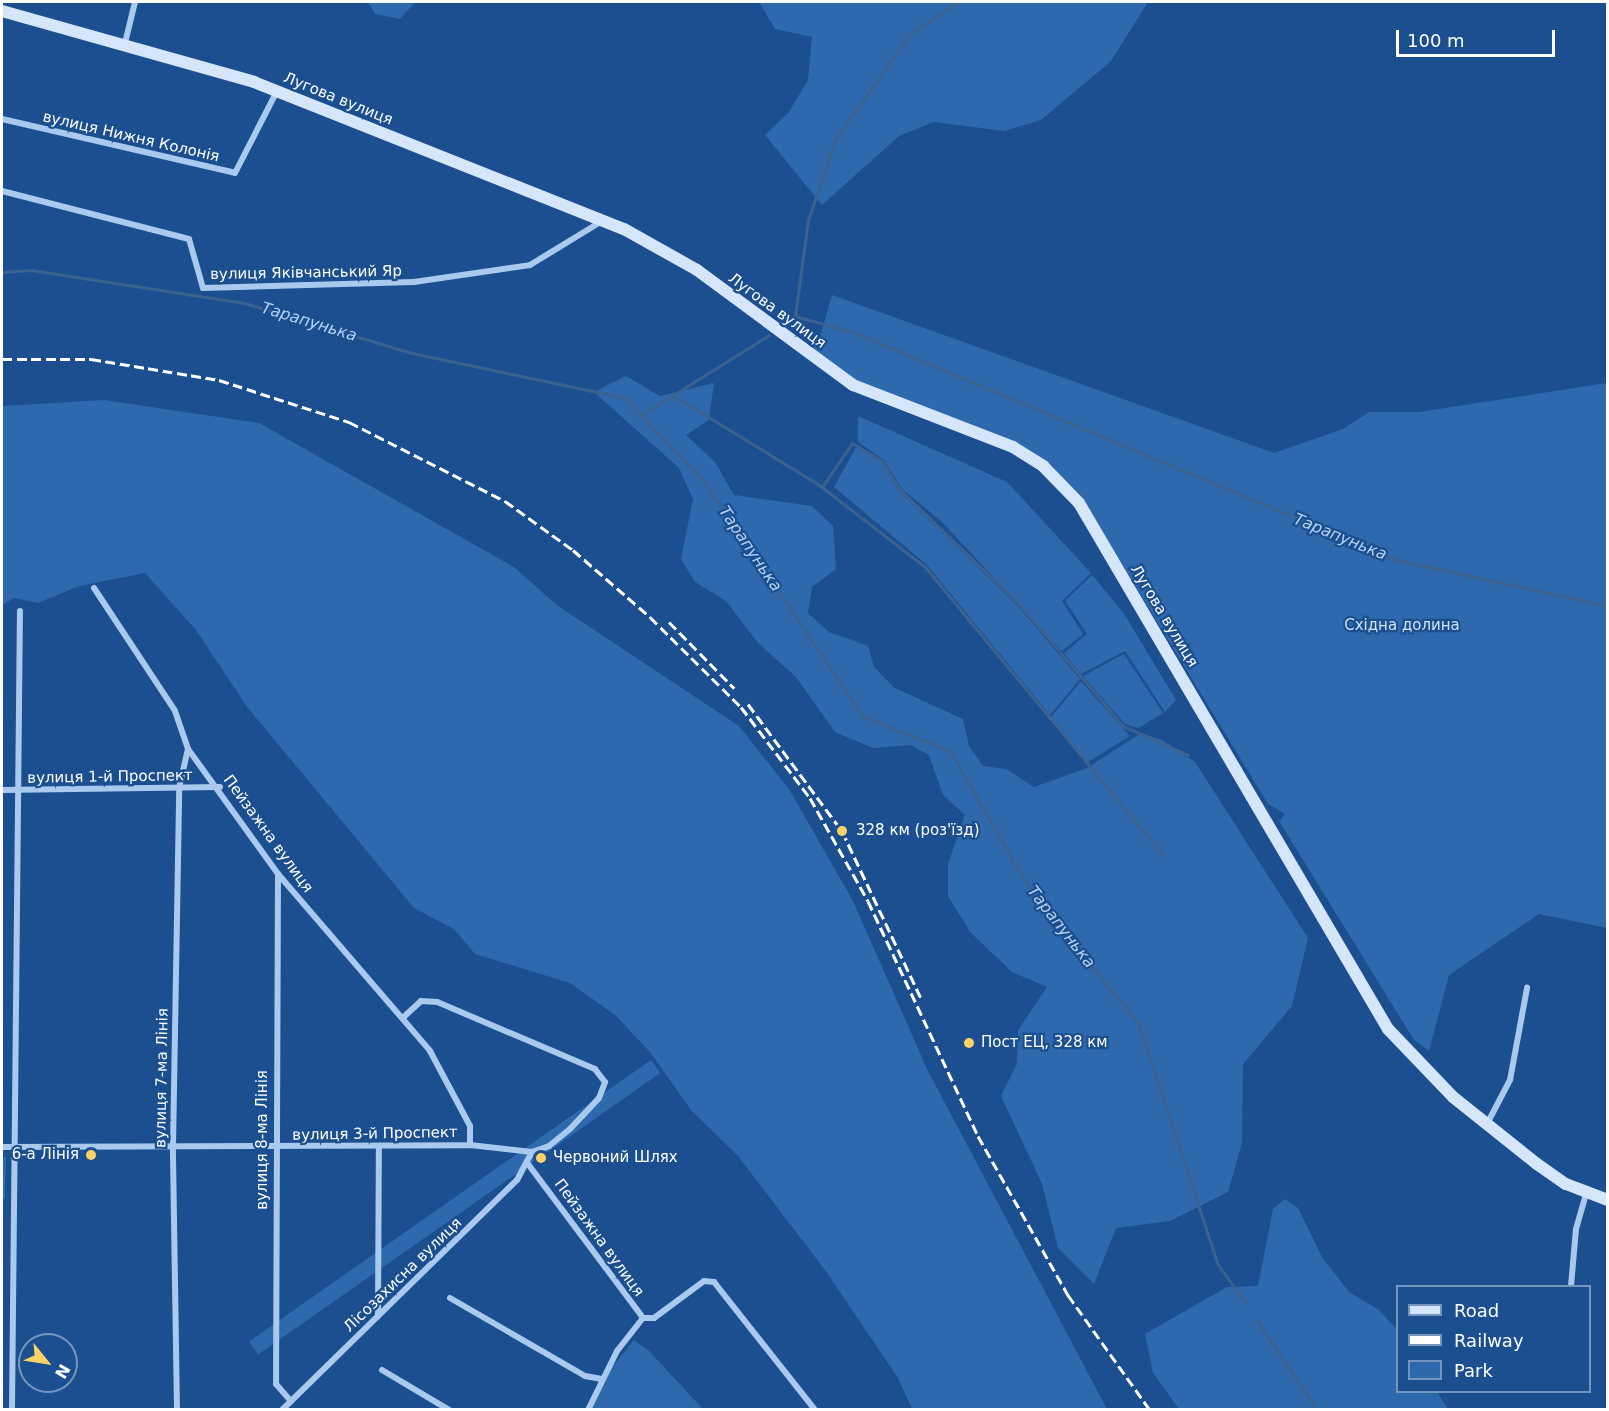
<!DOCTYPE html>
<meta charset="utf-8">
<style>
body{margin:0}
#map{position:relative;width:1609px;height:1411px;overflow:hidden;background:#1b4f8f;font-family:"DejaVu Sans",sans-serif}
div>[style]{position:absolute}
.green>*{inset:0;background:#2e69ad;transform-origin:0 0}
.stream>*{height:3px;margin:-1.5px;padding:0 1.5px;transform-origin:1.5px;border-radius:1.5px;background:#3c6290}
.street>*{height:6px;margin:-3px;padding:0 3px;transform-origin:3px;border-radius:3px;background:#a9c9ee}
.secondary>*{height:12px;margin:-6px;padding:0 6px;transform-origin:6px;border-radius:6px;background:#d6e6fa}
.rail>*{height:3px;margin-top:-1.5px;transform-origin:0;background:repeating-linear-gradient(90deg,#fff 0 10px,transparent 0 14.5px)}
.dots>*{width:16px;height:16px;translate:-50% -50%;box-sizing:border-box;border:3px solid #1b4f8f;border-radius:50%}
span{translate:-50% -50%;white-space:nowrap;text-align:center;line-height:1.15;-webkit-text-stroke:4.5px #1b4f8f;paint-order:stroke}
.street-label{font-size:15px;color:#fff}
.park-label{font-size:15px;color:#cfe3fa}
.poi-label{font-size:15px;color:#fff}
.left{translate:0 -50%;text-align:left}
.right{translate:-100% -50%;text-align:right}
.water-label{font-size:16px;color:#b5d3f5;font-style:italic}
.frame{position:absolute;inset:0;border:3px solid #fff;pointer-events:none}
.legend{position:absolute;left:1396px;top:1285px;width:195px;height:108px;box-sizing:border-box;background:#1b4f8f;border:2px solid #7695bc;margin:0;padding:8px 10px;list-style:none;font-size:18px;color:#fff}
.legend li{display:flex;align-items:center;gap:12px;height:30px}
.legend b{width:30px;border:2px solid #7695bc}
.north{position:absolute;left:18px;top:1333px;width:60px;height:60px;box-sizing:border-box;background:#1b4f8f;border:2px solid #7695bc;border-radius:50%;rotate:120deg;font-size:16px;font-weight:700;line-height:24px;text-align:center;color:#fff}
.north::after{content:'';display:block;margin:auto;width:21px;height:27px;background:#ffd166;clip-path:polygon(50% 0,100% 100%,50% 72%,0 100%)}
.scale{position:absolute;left:1396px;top:30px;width:159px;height:27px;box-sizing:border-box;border:3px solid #fff;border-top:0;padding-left:8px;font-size:18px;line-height:21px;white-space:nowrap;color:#fff;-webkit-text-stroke:4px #1b4f8f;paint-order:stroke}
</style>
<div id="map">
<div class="green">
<i style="clip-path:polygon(368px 2px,415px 2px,400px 19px,375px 14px)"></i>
<i style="clip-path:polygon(759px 2px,1148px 2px,1111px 61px,1041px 120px,1004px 131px,934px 122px,899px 136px,822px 205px,765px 135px,789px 112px,808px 80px,812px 37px,775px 29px)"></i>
<i style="clip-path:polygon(832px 295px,1274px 453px,1343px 429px,1369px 412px,1419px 412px,1607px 383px,1607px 928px,1539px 914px,1449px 975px,1429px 1051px,1414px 1040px,1279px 821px,1285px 814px,1268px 804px,1083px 500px,1046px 463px,854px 380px,811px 349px,820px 337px)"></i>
<i style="clip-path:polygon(626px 376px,660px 396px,714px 383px,709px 420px,686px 435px,715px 462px,734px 495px,812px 506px,833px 526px,836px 569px,812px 587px,808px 613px,829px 632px,868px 646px,874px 667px,895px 688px,963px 719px,969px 746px,983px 766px,1006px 769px,1034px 787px,1087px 768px,1141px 733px,1162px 740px,1195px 762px,1308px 938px,1292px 1006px,1243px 1064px,1242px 1143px,1228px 1192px,1170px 1221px,1116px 1228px,1094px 1284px,1058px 1248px,1042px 1184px,1001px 1096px,1017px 1064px,1018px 1030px,1047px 987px,1012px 972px,970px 932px,948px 896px,948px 864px,965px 815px,943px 795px,929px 755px,911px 745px,873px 748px,835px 732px,796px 677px,758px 643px,726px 601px,695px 582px,681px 559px,693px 499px,679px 468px,594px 392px)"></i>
<i style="clip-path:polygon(104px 400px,259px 423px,514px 567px,558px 606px,739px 726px,789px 789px,853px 901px,927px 1069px,1107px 1409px,912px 1409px,898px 1378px,825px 1270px,738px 1156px,691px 1110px,650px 1052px,615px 1015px,570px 983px,475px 954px,454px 929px,414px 908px,247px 707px,196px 630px,145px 573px,79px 586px,38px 603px,14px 598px,2px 605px,2px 406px)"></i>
<i style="clip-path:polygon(858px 416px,1007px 482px,1091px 573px,1062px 601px,1083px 634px,1062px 651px,943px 523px,901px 488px,884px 460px,858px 442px)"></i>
<i style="clip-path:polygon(857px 446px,882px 463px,898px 490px,1018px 606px,1080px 679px,1050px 715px,927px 565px,834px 487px)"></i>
<i style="clip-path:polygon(1092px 575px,1123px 612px,1176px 700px,1165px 712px,1125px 651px,1081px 674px,1064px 653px,1087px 634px,1065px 601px)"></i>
<i style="clip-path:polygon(1124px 654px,1163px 713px,1138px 728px,1125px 724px,1083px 676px)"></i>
<i style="clip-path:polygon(1081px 681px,1130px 736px,1088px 762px,1051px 717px)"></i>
<i style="left:651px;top:1060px;width:16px;height:491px;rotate:55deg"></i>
<i style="clip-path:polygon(2px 1157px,6px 1157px,5px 1199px,2px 1199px)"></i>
<i style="clip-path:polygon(1285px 1199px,1298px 1208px,1322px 1257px,1349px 1292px,1379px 1310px,1397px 1330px,1398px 1392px,1437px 1392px,1448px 1409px,1179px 1409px,1153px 1373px,1145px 1334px,1227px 1287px,1258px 1286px,1273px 1209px)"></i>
<i style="clip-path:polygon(634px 1340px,649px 1351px,703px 1409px,591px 1410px,613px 1366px)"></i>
</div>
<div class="stream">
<i style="left:2px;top:272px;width:29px;rotate:-4deg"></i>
<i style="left:31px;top:270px;width:216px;rotate:8.8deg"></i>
<i style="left:244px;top:303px;width:175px;rotate:16.6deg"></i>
<i style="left:412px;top:353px;width:218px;rotate:11.9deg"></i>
<i style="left:625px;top:398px;width:117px;rotate:46.7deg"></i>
<i style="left:705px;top:483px;width:281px;rotate:56deg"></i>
<i style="left:862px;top:716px;width:95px;rotate:21.7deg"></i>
<i style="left:950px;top:751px;width:166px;rotate:60deg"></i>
<i style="left:1033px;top:895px;width:167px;rotate:50.6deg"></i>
<i style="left:1139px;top:1024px;width:251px;rotate:71.9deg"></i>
<i style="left:1217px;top:1263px;width:49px;rotate:55deg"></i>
<i style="left:795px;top:316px;width:97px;rotate:-82.3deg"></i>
<i style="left:808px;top:220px;width:84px;rotate:-71.4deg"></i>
<i style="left:835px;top:140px;width:130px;rotate:-54.7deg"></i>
<i style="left:910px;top:34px;width:58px;rotate:-33.7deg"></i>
<i style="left:785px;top:323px;width:12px;rotate:-35deg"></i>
<i style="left:795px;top:316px;width:62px;rotate:15.8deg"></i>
<i style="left:855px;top:333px;width:588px;rotate:22.72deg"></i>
<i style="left:1397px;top:560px;width:216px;rotate:12.3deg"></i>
<i style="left:674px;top:396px;width:170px;rotate:31.5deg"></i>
<i style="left:819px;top:485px;width:134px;rotate:37.7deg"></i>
<i style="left:925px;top:567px;width:375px;rotate:50.4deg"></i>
<i style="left:641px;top:415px;width:151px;rotate:-32deg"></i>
<i style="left:822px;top:487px;width:53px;rotate:-55.7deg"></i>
<i style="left:852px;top:443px;width:35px;rotate:31deg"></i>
<i style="left:882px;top:461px;width:33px;rotate:59deg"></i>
<i style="left:899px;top:489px;width:168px;rotate:43.8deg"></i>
<i style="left:1020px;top:605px;width:159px;rotate:49.6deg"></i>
<i style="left:1123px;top:726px;width:71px;rotate:24deg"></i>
<i style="left:1257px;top:1321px;width:107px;rotate:56deg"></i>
</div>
<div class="street">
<i style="left:125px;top:43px;width:42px;rotate:-76.3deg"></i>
<i style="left:2px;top:119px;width:239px;rotate:13deg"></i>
<i style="left:235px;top:173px;width:92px;rotate:-62.9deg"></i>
<i style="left:2px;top:191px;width:193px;rotate:14.4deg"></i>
<i style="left:189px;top:239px;width:51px;rotate:74.1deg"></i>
<i style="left:203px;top:288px;width:211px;rotate:-1.6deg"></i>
<i style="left:414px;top:282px;width:117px;rotate:-8.3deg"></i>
<i style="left:530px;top:265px;width:84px;rotate:-31.4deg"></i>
<i style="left:94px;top:588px;width:147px;rotate:56.6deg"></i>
<i style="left:175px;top:711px;width:40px;rotate:71.1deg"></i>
<i style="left:188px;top:749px;width:154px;rotate:54.2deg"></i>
<i style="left:278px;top:874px;width:233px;rotate:49.3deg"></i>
<i style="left:430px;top:1051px;width:85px;rotate:61.9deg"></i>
<i style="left:470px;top:1126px;width:19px;rotate:90deg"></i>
<i style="left:2px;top:790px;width:218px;rotate:-0.8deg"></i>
<i style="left:278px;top:874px;width:510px;rotate:90.22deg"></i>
<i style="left:276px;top:1384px;width:23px;rotate:49deg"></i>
<i style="left:1487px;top:1124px;width:50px;rotate:-62.4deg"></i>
<i style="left:1510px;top:1080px;width:94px;rotate:-79.5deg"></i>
<i style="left:2px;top:1147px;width:468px;rotate:-0.2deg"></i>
<i style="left:470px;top:1145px;width:62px;rotate:6.4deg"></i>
<i style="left:532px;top:1152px;width:18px;rotate:-19deg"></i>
<i style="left:549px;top:1146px;width:27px;rotate:-39deg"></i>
<i style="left:570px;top:1129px;width:42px;rotate:-46.9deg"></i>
<i style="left:599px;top:1098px;width:17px;rotate:-69deg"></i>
<i style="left:605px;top:1082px;width:16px;rotate:-128deg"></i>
<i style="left:595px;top:1069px;width:172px;rotate:-157deg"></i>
<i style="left:437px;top:1002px;width:16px;rotate:-176deg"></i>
<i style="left:421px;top:1001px;width:25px;rotate:137deg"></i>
<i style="left:528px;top:1164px;width:192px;rotate:53.2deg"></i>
<i style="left:643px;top:1318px;width:11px"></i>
<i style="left:654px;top:1318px;width:62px;rotate:-36.5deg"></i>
<i style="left:704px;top:1281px;width:10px;rotate:6deg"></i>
<i style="left:714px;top:1282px;width:163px;rotate:51.7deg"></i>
<i style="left:1571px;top:1286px;width:57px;rotate:-85deg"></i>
<i style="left:1576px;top:1229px;width:36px;rotate:-74deg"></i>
<i style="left:450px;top:1298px;width:156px;rotate:30deg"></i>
<i style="left:585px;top:1376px;width:17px;rotate:10deg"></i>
<i style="left:378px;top:1316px;width:168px;rotate:-89.7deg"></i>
<i style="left:382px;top:1370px;width:78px;rotate:30.8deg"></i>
<i style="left:12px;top:1410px;width:799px;rotate:-89.43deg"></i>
<i style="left:177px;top:1410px;width:264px;rotate:-90.9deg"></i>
<i style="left:173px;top:1146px;width:358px;rotate:-89deg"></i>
<i style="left:179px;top:788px;width:40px;rotate:-77deg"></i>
<i style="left:282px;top:1410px;width:329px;rotate:-44.4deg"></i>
<i style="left:517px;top:1180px;width:32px;rotate:-62deg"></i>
<i style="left:588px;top:1410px;width:66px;rotate:-63.8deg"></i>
<i style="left:617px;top:1351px;width:42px;rotate:-51.8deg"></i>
</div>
<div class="secondary">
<i style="left:2px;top:11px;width:262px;rotate:15.7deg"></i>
<i style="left:254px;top:82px;width:398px;rotate:21.7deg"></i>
<i style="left:624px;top:229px;width:84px;rotate:29.3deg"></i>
<i style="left:697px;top:270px;width:194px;rotate:36.4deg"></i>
<i style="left:853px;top:385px;width:172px;rotate:21.2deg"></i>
<i style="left:1013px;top:447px;width:36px;rotate:32deg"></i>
<i style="left:1043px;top:466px;width:52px;rotate:45.8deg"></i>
<i style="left:1079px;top:503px;width:610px;rotate:59.57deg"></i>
<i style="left:1388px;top:1029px;width:94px;rotate:46.3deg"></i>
<i style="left:1453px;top:1097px;width:107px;rotate:38.6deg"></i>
<i style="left:1537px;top:1164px;width:35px;rotate:35deg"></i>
<i style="left:1566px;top:1184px;width:45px;rotate:20.9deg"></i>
</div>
<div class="rail">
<i style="left:2px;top:359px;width:89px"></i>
<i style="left:91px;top:359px;width:130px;rotate:9.3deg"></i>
<i style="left:219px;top:380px;width:137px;rotate:17.9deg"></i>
<i style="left:349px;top:422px;width:175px;rotate:26.9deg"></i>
<i style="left:505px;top:501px;width:84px;rotate:35.8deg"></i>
<i style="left:573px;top:550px;width:102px;rotate:41deg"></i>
<i style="left:650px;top:617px;width:128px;rotate:44.7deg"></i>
<i style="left:741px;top:707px;width:114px;rotate:52.8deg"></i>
<i style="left:810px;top:798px;width:118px;rotate:60.6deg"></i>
<i style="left:868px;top:901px;width:259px;rotate:64.9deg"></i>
<i style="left:978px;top:1136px;width:183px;rotate:60.5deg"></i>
<i style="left:1068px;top:1295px;width:141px;rotate:54.5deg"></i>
<i style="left:669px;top:622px;width:93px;rotate:45.4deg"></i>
<i style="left:748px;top:704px;width:158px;rotate:53.5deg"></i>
<i style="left:842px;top:831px;width:187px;rotate:64.7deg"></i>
</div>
<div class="dots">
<i style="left:842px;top:831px;background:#ffd166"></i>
<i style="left:969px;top:1043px;background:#ffd166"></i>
<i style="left:91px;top:1155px;background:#ffd166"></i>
<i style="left:541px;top:1158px;background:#ffd166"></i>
</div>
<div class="street-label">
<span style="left:338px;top:99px;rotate:22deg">Лугова вулиця</span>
<span style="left:131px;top:137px;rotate:13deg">вулиця Нижня Колонія</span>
<span style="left:306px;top:273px;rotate:-1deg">вулиця Яківчанський Яр</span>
<span style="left:777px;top:311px;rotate:36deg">Лугова вулиця</span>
<span style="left:1164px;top:616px;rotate:59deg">Лугова вулиця</span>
<span style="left:110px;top:777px;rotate:-1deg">вулиця 1-й Проспект</span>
<span style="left:268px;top:834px;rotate:54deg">Пейзажна вулиця</span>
<span style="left:162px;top:1078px;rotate:-89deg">вулиця 7-ма Лінія</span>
<span style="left:375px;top:1134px;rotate:-1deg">вулиця 3-й Проспект</span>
<span style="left:263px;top:1140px;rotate:-90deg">вулиця 8-ма Лінія</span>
<span style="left:599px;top:1238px;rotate:54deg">Пейзажна вулиця</span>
<span style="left:403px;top:1275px;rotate:-44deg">Лісозахисна вулиця</span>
</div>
<div class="park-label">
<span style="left:1402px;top:626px">Східна долина</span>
</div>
<div class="poi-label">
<span class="left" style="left:856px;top:831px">328 км (роз'їзд)</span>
<span class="left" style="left:981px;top:1043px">Пост ЕЦ, 328 км</span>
<span class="right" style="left:79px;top:1155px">6-а Лінія</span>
<span class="left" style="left:553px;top:1158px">Червоний Шлях</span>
</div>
<div class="water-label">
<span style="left:309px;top:322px;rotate:17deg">Тарапунька</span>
<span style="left:1340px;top:537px;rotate:22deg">Тарапунька</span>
<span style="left:750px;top:549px;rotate:56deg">Тарапунька</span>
<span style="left:1061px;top:927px;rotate:52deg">Тарапунька</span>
</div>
<div class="frame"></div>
<ul class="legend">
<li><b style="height:8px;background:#d6e6fa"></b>Road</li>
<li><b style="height:8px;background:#fff"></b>Railway</li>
<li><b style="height:16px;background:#2e69ad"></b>Park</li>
</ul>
<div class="north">N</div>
<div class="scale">100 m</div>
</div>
